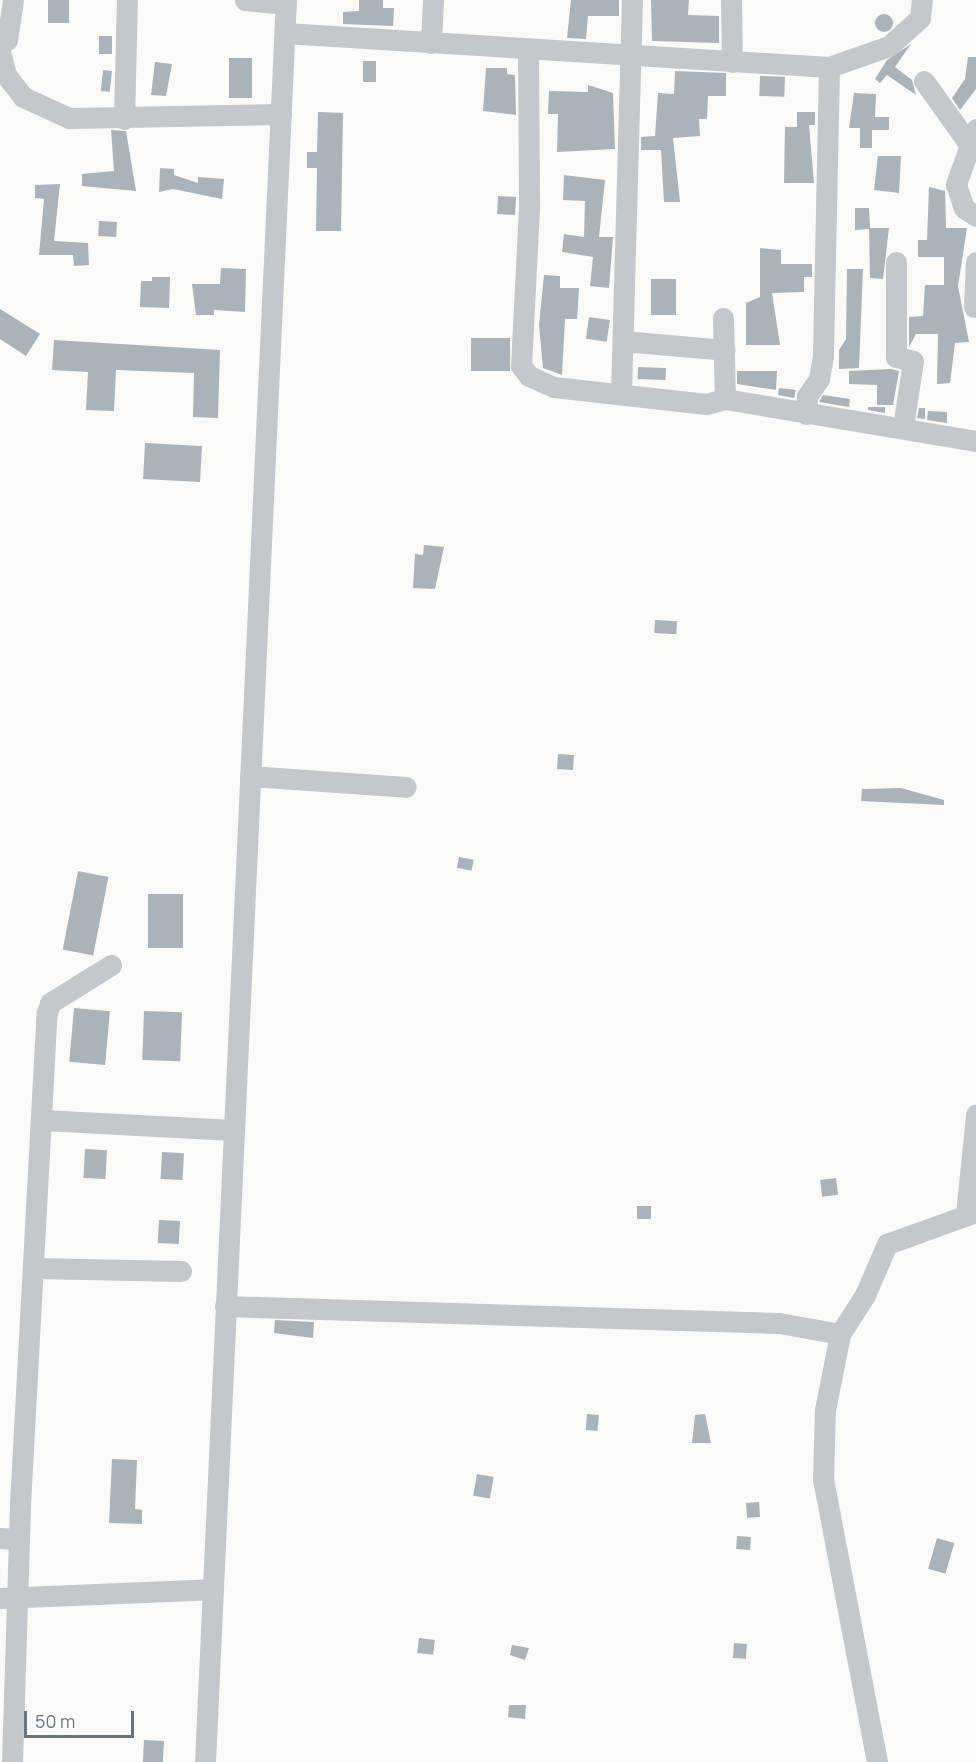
<!DOCTYPE html>
<style>
body{margin:0}
#map{position:relative;width:976px;height:1762px;overflow:hidden;background:#fafaf8;font-family:Manrope,sans-serif}
div>[style]{position:absolute}
.building>*{inset:0;background:#aab3b9;transform-origin:0 0}
.round{border-radius:50%}
.minor>*{height:21px;margin:-10.5px;padding:0 10.5px;transform-origin:10.5px;border-radius:10.5px;background:#c3c8cc}
span{translate:-50% -50%;white-space:nowrap;text-align:center;line-height:1.15;-webkit-text-stroke:6px #fff;paint-order:stroke}
.scale{position:absolute;left:24px;top:1711px;width:110px;height:27px;box-sizing:border-box;border:3px solid #657683;border-top:0;padding-left:8px;font-size:18px;line-height:21px;white-space:nowrap;color:#657683;-webkit-text-stroke:4px #fff;paint-order:stroke}
</style>
<div id="map">
<div class="building">
<i style="left:48px;top:0;width:21px;height:23px"></i>
<i style="clip-path:polygon(359px 0,383px 0,383px 8px,394px 8px,393px 26px,343px 24px,343px 12px,359px 11px)"></i>
<i style="clip-path:polygon(571px 0,619px 0,619px 16px,588px 16px,586px 39px,567px 38px)"></i>
<i style="clip-path:polygon(651px 0,689px 0,688px 15px,719px 16px,719px 43px,652px 41px)"></i>
<i class="round" style="left:875px;top:14px;width:18px;height:18px"></i>
<i style="left:99px;top:36px;width:13px;height:18px"></i>
<i style="clip-path:polygon(911px 44px,895px 67px,912px 80px,916px 95px,887px 75px,880px 83px,875px 79px,887px 60px)"></i>
<i style="clip-path:polygon(968px 57px,976px 57px,976px 89px,960px 110px,952px 98px,965px 79px)"></i>
<i style="left:229px;top:58px;width:23px;height:40px"></i>
<i style="left:363px;top:61px;width:13px;height:21px"></i>
<i style="clip-path:polygon(155px 62px,172px 64px,166px 96px,151px 95px)"></i>
<i style="clip-path:polygon(486px 68px,507px 68px,507px 74px,515px 75px,516px 115px,483px 111px)"></i>
<i style="left:103px;top:70px;width:9px;height:21px;rotate:6deg"></i>
<i style="clip-path:polygon(675px 71px,726px 73px,726px 96px,708px 96px,707px 119px,699px 119px,700px 136px,673px 138px,680px 202px,664px 202px,661px 150px,641px 150px,641px 137px,655px 136px,658px 93px,674px 94px)"></i>
<i style="left:760px;top:76px;width:25px;height:20px;rotate:2deg"></i>
<i style="clip-path:polygon(588px 85px,613px 93px,615px 149px,557px 152px,558px 114px,548px 114px,549px 91px,588px 92px)"></i>
<i style="clip-path:polygon(854px 93px,876px 94px,875px 117px,889px 117px,889px 130px,872px 130px,872px 148px,860px 148px,860px 128px,849px 128px)"></i>
<i style="clip-path:polygon(318px 112px,343px 113px,341px 231px,316px 231px,317px 168px,307px 168px,307px 152px,317px 152px)"></i>
<i style="clip-path:polygon(797px 112px,815px 112px,815px 125px,809px 125px,814px 183px,784px 183px,785px 127px,797px 127px)"></i>
<i style="clip-path:polygon(111px 130px,126px 131px,136px 191px,82px 186px,82px 174px,114px 171px)"></i>
<i style="clip-path:polygon(878px 156px,901px 156px,899px 193px,874px 190px)"></i>
<i style="clip-path:polygon(160px 168px,174px 169px,174px 175px,198px 183px,198px 177px,224px 179px,222px 199px,173px 189px,159px 192px)"></i>
<i style="clip-path:polygon(564px 175px,605px 180px,599px 237px,613px 237px,609px 288px,590px 286px,593px 257px,562px 252px,564px 234px,584px 237px,585px 201px,563px 200px)"></i>
<i style="clip-path:polygon(60px 184px,54px 241px,88px 243px,89px 265px,74px 266px,73px 255px,39px 255px,44px 199px,35px 198px,35px 185px)"></i>
<i style="clip-path:polygon(929px 187px,945px 191px,946px 228px,967px 228px,958px 286px,969px 342px,955px 343px,950px 383px,937px 384px,938px 334px,916px 334px,909px 347px,909px 317px,923px 316px,925px 285px,944px 285px,944px 257px,918px 257px,918px 240px,927px 240px)"></i>
<i style="left:498px;top:196px;width:18px;height:18px;rotate:3deg"></i>
<i style="clip-path:polygon(855px 208px,869px 208px,870px 228px,889px 228px,883px 279px,870px 278px,869px 229px,855px 230px)"></i>
<i style="left:99px;top:221px;width:18px;height:15px;rotate:3deg"></i>
<i style="clip-path:polygon(760px 248px,781px 250px,781px 264px,812px 264px,812px 277px,804px 277px,804px 292px,772px 293px,780px 345px,746px 345px,746px 303px,760px 297px)"></i>
<i style="clip-path:polygon(221px 268px,246px 269px,245px 312px,214px 310px,214px 315px,196px 315px,192px 284px,220px 284px)"></i>
<i style="clip-path:polygon(847px 269px,863px 269px,859px 368px,839px 369px,839px 350px,846px 339px)"></i>
<i style="clip-path:polygon(544px 275px,560px 276px,560px 288px,579px 288px,577px 319px,565px 319px,562px 375px,543px 368px,539px 325px)"></i>
<i style="clip-path:polygon(152px 277px,170px 277px,169px 308px,140px 307px,141px 281px,152px 281px)"></i>
<i style="left:651px;top:279px;width:25px;height:36px"></i>
<i style="clip-path:polygon(0 309px,40px 334px,26px 356px,0 339px)"></i>
<i style="left:589px;top:317px;width:21px;height:22px;rotate:8deg"></i>
<i style="left:471px;top:338px;width:39px;height:33px"></i>
<i style="clip-path:polygon(54px 340px,220px 350px,218px 418px,193px 417px,194px 373px,116px 370px,114px 411px,86px 410px,88px 372px,52px 370px)"></i>
<i style="left:638px;top:367px;width:28px;height:12px;rotate:2deg"></i>
<i style="clip-path:polygon(891px 369px,899px 371px,893px 405px,877px 405px,877px 385px,849px 384px,849px 371px)"></i>
<i style="clip-path:polygon(737px 371px,777px 371px,776px 390px,737px 384px)"></i>
<i style="clip-path:polygon(779px 388px,796px 390px,794px 398px,778px 395px)"></i>
<i style="clip-path:polygon(823px 395px,850px 399px,849px 407px,819px 402px)"></i>
<i style="clip-path:polygon(868px 407px,885px 407px,885px 413px,868px 410px)"></i>
<i style="clip-path:polygon(919px 408px,925px 408px,925px 419px,917px 418px)"></i>
<i style="clip-path:polygon(928px 411px,947px 412px,947px 423px,927px 420px)"></i>
<i style="left:145px;top:443px;width:57px;height:36px;rotate:3deg"></i>
<i style="clip-path:polygon(424px 545px,444px 547px,435px 589px,413px 588px,415px 554px,423px 555px)"></i>
<i style="left:655px;top:620px;width:22px;height:13px;rotate:3deg"></i>
<i style="left:558px;top:754px;width:16px;height:15px;rotate:4deg"></i>
<i style="clip-path:polygon(901px 788px,944px 800px,944px 805px,861px 801px,862px 789px)"></i>
<i style="left:459px;top:857px;width:15px;height:11px;rotate:11deg"></i>
<i style="left:78px;top:871px;width:31px;height:80px;rotate:11deg"></i>
<i style="left:148px;top:894px;width:35px;height:54px"></i>
<i style="left:74px;top:1008px;width:36px;height:54px;rotate:5deg"></i>
<i style="left:144px;top:1011px;width:38px;height:49px;rotate:2deg"></i>
<i style="left:85px;top:1149px;width:22px;height:29px;rotate:3deg"></i>
<i style="left:162px;top:1152px;width:22px;height:27px;rotate:3deg"></i>
<i style="left:836px;top:1178px;width:17px;height:16px;rotate:83deg"></i>
<i style="left:637px;top:1206px;width:14px;height:13px"></i>
<i style="left:159px;top:1220px;width:21px;height:23px;rotate:3deg"></i>
<i style="clip-path:polygon(275px 1320px,314px 1322px,313px 1338px,274px 1333px)"></i>
<i style="left:587px;top:1414px;width:12px;height:16px;rotate:5deg"></i>
<i style="clip-path:polygon(705px 1414px,711px 1443px,692px 1443px,695px 1415px)"></i>
<i style="clip-path:polygon(112px 1459px,137px 1460px,135px 1509px,142px 1510px,142px 1524px,109px 1523px)"></i>
<i style="left:477px;top:1474px;width:17px;height:22px;rotate:10deg"></i>
<i style="left:759px;top:1502px;width:15px;height:13px;rotate:86deg"></i>
<i style="left:737px;top:1536px;width:14px;height:13px;rotate:4deg"></i>
<i style="left:937px;top:1538px;width:18px;height:32px;rotate:16deg"></i>
<i style="left:419px;top:1638px;width:16px;height:15px;rotate:7deg"></i>
<i style="left:734px;top:1643px;width:13px;height:15px;rotate:4deg"></i>
<i style="clip-path:polygon(512px 1645px,529px 1648px,525px 1660px,510px 1655px)"></i>
<i style="clip-path:polygon(509px 1705px,526px 1705px,525px 1719px,508px 1717px)"></i>
<i style="left:144px;top:1740px;width:20px;height:22px;rotate:3deg"></i>
</div>
<div class="minor">
<i style="left:245px;top:0;width:41px;rotate:5.6deg"></i>
<i style="left:731px;top:0;width:62px;rotate:89.1deg"></i>
<i style="left:285px;top:33px;width:545px;rotate:3.58deg"></i>
<i style="left:829px;top:67px;width:289px;rotate:91.2deg"></i>
<i style="left:823px;top:356px;width:23px;rotate:100deg"></i>
<i style="left:819px;top:379px;width:21px;rotate:125deg"></i>
<i style="left:807px;top:396px;width:18px;rotate:93deg"></i>
<i style="left:431px;top:43px;width:43px;rotate:-87.3deg"></i>
<i style="left:0;top:44px;width:8px;rotate:-30deg"></i>
<i style="left:7px;top:40px;width:40px;rotate:-81.5deg"></i>
<i style="left:528px;top:51px;width:157px;rotate:89.6deg"></i>
<i style="left:529px;top:208px;width:158px;rotate:92.9deg"></i>
<i style="left:521px;top:366px;width:13px;rotate:51deg"></i>
<i style="left:529px;top:376px;width:27px;rotate:24deg"></i>
<i style="left:554px;top:387px;width:153px;rotate:6.4deg"></i>
<i style="left:706px;top:404px;width:20px;rotate:-15deg"></i>
<i style="left:725px;top:399px;width:254px;rotate:9.5deg"></i>
<i style="left:0;top:52px;width:24px;rotate:75deg"></i>
<i style="left:6px;top:75px;width:28px;rotate:52deg"></i>
<i style="left:23px;top:97px;width:51px;rotate:24.5deg"></i>
<i style="left:69px;top:118px;width:212px;rotate:-1.1deg"></i>
<i style="left:829px;top:67px;width:64px;rotate:-19.3deg"></i>
<i style="left:889px;top:46px;width:42px;rotate:-42.1deg"></i>
<i style="left:920px;top:18px;width:18px;rotate:-84deg"></i>
<i style="left:924px;top:81px;width:77px;rotate:54.5deg"></i>
<i style="left:124px;top:119px;width:119px;rotate:-88.6deg"></i>
<i style="left:976px;top:129px;width:59px;rotate:110deg"></i>
<i style="left:956px;top:184px;width:25px;rotate:72deg"></i>
<i style="left:964px;top:208px;width:14px;rotate:34deg"></i>
<i style="left:896px;top:262px;width:95px;rotate:90deg"></i>
<i style="left:896px;top:357px;width:17px;rotate:13deg"></i>
<i style="left:913px;top:361px;width:67px;rotate:98.6deg"></i>
<i style="left:974px;top:307px;width:45px;rotate:-87.5deg"></i>
<i style="left:723px;top:318px;width:81px;rotate:88.6deg"></i>
<i style="left:623px;top:341px;width:102px;rotate:5deg"></i>
<i style="left:621px;top:393px;width:393px;rotate:-88.4deg"></i>
<i style="left:250px;top:776px;width:156px;rotate:4deg"></i>
<i style="left:43px;top:1120px;width:190px;rotate:3deg"></i>
<i style="left:966px;top:1214px;width:100px;rotate:-84.2deg"></i>
<i style="left:34px;top:1268px;width:147px;rotate:1.2deg"></i>
<i style="left:225px;top:1306px;width:554px;rotate:1.76deg"></i>
<i style="left:779px;top:1323px;width:62px;rotate:10.2deg"></i>
<i style="left:0;top:1538px;width:19px;rotate:3deg"></i>
<i style="left:0;top:1598px;width:211px;rotate:-2.4deg"></i>
<i style="left:12px;top:1762px;width:258px;rotate:-88.2deg"></i>
<i style="left:20px;top:1504px;width:492px;rotate:-86.9deg"></i>
<i style="left:47px;top:1013px;width:10px;rotate:-73deg"></i>
<i style="left:50px;top:1003px;width:72px;rotate:-31.9deg"></i>
<i style="left:205px;top:1762px;width:1764px;rotate:-87.37deg"></i>
<i style="left:877px;top:1762px;width:287px;rotate:-100.8deg"></i>
<i style="left:823px;top:1480px;width:70px;rotate:-88.4deg"></i>
<i style="left:825px;top:1410px;width:77px;rotate:-78.8deg"></i>
<i style="left:840px;top:1334px;width:46px;rotate:-57.3deg"></i>
<i style="left:865px;top:1295px;width:56px;rotate:-66.7deg"></i>
<i style="left:887px;top:1244px;width:95px;rotate:-19.8deg"></i>
</div>
<div class="scale">50 m</div>
</div>
